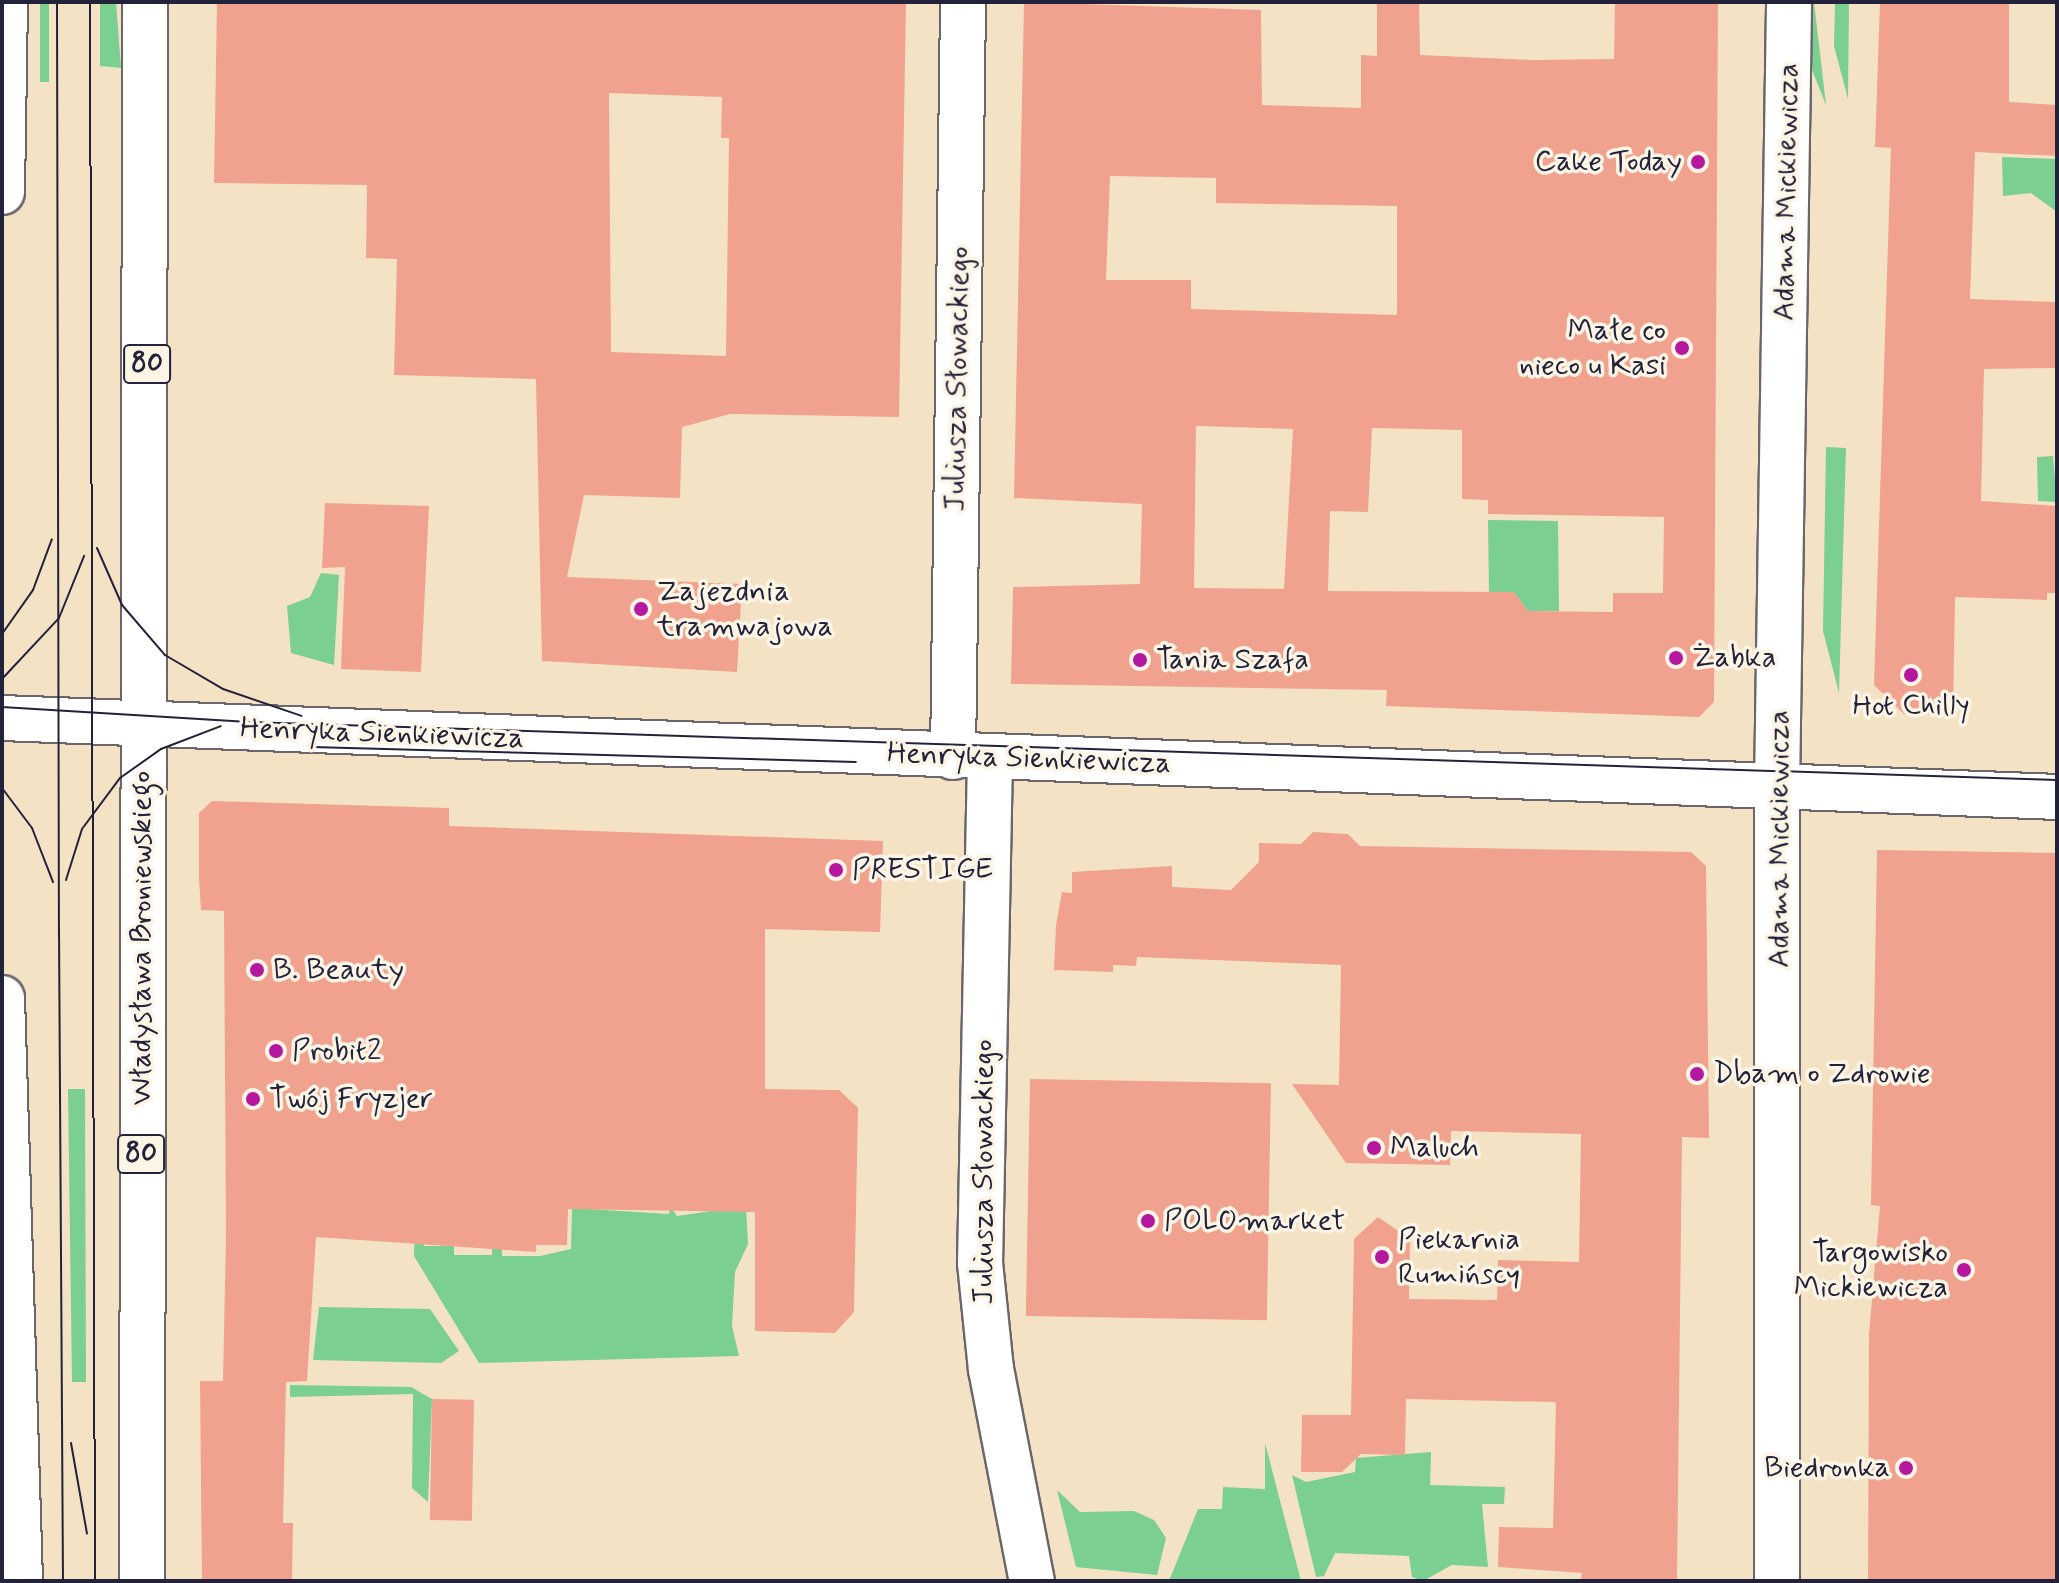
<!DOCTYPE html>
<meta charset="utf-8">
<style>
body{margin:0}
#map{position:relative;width:2059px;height:1583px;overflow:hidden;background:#f4e2c5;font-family:Mynerve,sans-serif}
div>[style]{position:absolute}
.green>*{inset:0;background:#7bcf91;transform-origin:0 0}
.building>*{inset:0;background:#f1a28f;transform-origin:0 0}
.roads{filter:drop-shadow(2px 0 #6c656b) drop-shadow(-2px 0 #6c656b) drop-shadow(0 2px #6c656b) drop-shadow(0 -2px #6c656b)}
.minor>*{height:44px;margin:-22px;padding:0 22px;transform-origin:22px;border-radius:22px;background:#fff}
.major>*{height:44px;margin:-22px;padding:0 22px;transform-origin:22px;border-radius:22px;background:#fff}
.tram>*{height:2px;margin:-1px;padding:0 1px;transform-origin:1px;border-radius:1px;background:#22223b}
.dots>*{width:22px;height:22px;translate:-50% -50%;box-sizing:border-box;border:4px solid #fcf5e5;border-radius:50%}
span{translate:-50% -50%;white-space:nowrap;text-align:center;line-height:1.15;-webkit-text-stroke:7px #fcf5e5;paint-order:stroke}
.shield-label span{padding:2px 6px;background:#fcf5e5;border:2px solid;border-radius:6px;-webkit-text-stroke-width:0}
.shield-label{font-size:28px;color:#22223b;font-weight:700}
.poi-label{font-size:30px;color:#22223b}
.right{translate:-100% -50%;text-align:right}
.left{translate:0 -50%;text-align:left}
.street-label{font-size:30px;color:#22223b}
.frame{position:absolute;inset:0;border:4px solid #22223b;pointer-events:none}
</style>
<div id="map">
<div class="green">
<i style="left:40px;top:2px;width:9px;height:80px"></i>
<i style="clip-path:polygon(100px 2px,116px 2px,121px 68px,100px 66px)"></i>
<i style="clip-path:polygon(1807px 2px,1814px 2px,1826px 105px,1808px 60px)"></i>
<i style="clip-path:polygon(1835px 2px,1849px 2px,1848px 99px,1834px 46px)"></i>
<i style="clip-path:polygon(2002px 157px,2057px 159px,2057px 212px,2031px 193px,2003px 196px)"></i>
<i style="clip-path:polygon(1826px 447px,1846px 448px,1839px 693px,1823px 631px)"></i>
<i style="clip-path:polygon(2053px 456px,2057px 502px,2038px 501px,2037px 457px)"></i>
<i style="clip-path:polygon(1488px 520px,1558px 521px,1559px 611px,1528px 611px,1516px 595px,1489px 595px)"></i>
<i style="clip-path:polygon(321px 573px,339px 575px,334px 665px,291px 653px,287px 606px,310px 597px)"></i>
<i style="clip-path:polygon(68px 1089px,85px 1089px,86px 1382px,72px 1382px)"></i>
<i style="clip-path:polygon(670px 1206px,677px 1216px,746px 1206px,748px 1244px,735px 1272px,732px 1326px,739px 1356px,479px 1363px,414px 1256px,415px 1230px,422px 1230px,424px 1246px,454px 1246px,454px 1255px,492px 1255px,492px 1247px,502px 1246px,502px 1256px,540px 1256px,571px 1249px,572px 1208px,669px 1214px)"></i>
<i style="clip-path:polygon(319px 1307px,430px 1309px,459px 1351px,441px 1363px,313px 1360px)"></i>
<i style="clip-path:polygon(290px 1385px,411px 1387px,432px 1399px,428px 1502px,412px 1488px,413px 1394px,290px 1397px)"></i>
<i style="clip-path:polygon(1265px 1443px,1301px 1581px,1169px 1581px,1198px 1509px,1222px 1509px,1223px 1487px,1265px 1489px)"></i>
<i style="clip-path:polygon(1431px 1452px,1430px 1485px,1505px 1487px,1504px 1504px,1482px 1504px,1488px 1567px,1452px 1565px,1423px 1581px,1412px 1577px,1409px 1556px,1335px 1553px,1324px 1576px,1316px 1577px,1292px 1475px,1306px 1482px,1355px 1472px,1356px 1458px)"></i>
<i style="clip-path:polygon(1057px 1490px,1080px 1512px,1134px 1511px,1154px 1520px,1166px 1538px,1157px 1575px,1076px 1567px)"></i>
</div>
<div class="building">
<i style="clip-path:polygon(evenodd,217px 2px,906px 2px,899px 417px,730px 414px,682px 427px,680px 498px,584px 495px,567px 577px,742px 584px,737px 672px,542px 661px,536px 379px,394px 375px,397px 259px,366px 258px,367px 185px,214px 183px,217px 2px,609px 93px,722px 97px,721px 138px,729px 138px,726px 356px,611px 352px,609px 93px)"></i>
<i style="clip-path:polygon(evenodd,1024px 2px,1261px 10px,1262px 105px,1361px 108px,1361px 55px,1377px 56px,1377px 2px,1419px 2px,1420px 55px,1533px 60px,1614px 59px,1615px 2px,1718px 2px,1714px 702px,1699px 717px,1386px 706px,1387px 690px,1011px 684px,1013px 587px,1140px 584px,1142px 504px,1014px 498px,1024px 2px,1110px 176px,1216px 178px,1216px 203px,1397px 206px,1397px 315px,1191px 309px,1191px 280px,1106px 280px,1110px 176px,1024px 2px,1196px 426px,1293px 429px,1284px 589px,1194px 588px,1196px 426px,1024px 2px,1372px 428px,1462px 430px,1462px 499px,1488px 500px,1488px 514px,1664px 517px,1663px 593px,1613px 593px,1613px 612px,1528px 611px,1514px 592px,1328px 591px,1330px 511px,1368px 512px,1372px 428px)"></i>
<i style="clip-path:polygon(1880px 2px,2009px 2px,2009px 102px,2057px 105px,2057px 156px,1975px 152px,1970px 299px,2057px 302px,2057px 368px,1984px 369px,1981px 501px,2057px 506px,2057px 593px,2047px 593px,2047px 600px,1955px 597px,1953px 715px,1904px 714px,1874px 685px,1891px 148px,1875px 147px)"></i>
<i style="clip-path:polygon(325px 503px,429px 506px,421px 672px,341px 669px,345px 567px,322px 568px)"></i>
<i style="clip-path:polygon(212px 801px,449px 808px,449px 826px,883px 841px,880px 932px,765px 929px,765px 1089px,839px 1090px,858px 1108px,854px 1312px,835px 1333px,755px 1331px,755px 1212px,568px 1209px,567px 1245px,536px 1245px,536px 1252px,316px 1237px,307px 1381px,286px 1382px,283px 1523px,293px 1523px,292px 1581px,202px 1581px,200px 1381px,223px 1381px,226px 1236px,224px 911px,201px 910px,199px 878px,199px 813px)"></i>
<i style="clip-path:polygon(1313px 832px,1348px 834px,1360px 846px,1691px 852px,1706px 866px,1709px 1138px,1682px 1137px,1677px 1581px,1581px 1581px,1582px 1573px,1498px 1567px,1499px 1527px,1553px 1528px,1556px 1402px,1406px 1399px,1405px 1455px,1361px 1454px,1342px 1472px,1301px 1472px,1302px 1415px,1351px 1415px,1354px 1239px,1378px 1217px,1410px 1239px,1409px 1299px,1497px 1300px,1498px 1260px,1579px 1262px,1581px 1134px,1451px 1131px,1450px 1165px,1346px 1163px,1292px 1084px,1339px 1085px,1341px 965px,1137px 957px,1136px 966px,1113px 965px,1113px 972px,1054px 970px,1056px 925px,1062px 892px,1072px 893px,1072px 872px,1172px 866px,1172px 887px,1231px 890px,1259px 862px,1259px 843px,1301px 844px)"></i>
<i style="clip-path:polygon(1877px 850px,2057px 853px,2057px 1581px,1868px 1581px,1869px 1334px,1880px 1206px,1871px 1205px)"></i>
<i style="left:1030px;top:1079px;width:241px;height:237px;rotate:1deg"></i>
<i style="left:432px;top:1399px;width:42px;height:121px;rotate:1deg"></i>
</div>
<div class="roads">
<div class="minor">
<i style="left:2px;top:718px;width:2057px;rotate:2.2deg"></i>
<i style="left:953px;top:757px;width:755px;rotate:-89.24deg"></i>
<i style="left:990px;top:758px;width:505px;rotate:91.13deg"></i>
<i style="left:980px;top:1263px;width:107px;rotate:84.1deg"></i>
<i style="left:991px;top:1369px;width:216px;rotate:79.1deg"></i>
<i style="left:1777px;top:1581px;width:794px;rotate:-90deg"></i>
<i style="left:1777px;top:787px;width:785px;rotate:-89.12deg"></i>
</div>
<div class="major">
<i style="left:2px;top:192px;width:190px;rotate:-89.1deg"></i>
<i style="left:2px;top:998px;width:583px;rotate:88.23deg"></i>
<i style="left:142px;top:1581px;width:1579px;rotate:-89.89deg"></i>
</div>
</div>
<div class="tram">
<i style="left:57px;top:2px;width:935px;rotate:89.88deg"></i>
<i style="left:90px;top:2px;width:1579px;rotate:89.82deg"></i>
<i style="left:97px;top:548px;width:62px;rotate:66.3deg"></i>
<i style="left:122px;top:605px;width:66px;rotate:49.3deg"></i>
<i style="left:165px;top:655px;width:67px;rotate:30.4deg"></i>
<i style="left:223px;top:689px;width:83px;rotate:18.9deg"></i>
<i style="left:2px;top:634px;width:54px;rotate:-54.8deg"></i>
<i style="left:33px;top:590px;width:54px;rotate:-69.6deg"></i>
<i style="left:2px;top:679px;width:83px;rotate:-46.9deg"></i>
<i style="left:59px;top:618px;width:67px;rotate:-68deg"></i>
<i style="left:2px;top:707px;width:247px;rotate:3.5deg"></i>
<i style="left:249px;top:722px;width:1809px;rotate:1.84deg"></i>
<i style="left:312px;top:747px;width:544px;rotate:1.58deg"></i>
<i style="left:2px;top:788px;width:50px;rotate:53.1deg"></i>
<i style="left:32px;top:828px;width:58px;rotate:68.7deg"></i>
<i style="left:66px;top:880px;width:53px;rotate:-72.6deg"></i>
<i style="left:82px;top:829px;width:64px;rotate:-53.3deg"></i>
<i style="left:120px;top:778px;width:50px;rotate:-35.3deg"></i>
<i style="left:161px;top:749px;width:64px;rotate:-21deg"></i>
<i style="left:59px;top:929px;width:652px;rotate:89.65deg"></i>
<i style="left:71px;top:1443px;width:92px;rotate:80deg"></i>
</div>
<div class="dots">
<i style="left:1698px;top:162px;background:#b5179e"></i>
<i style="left:1682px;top:348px;background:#b5179e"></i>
<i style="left:641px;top:609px;background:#b5179e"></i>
<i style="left:1676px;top:658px;background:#b5179e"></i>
<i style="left:1140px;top:660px;background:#b5179e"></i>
<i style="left:1911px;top:675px;background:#b5179e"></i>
<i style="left:836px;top:870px;background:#b5179e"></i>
<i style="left:257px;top:970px;background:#b5179e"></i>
<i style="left:276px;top:1051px;background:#b5179e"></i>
<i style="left:1697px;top:1074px;background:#b5179e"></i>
<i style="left:253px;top:1099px;background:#b5179e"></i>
<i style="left:1374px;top:1148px;background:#b5179e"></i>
<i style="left:1148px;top:1221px;background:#b5179e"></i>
<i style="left:1382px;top:1257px;background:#b5179e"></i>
<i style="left:1964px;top:1270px;background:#b5179e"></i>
<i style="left:1906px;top:1468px;background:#b5179e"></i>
</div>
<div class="shield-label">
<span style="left:147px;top:364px">80</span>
<span style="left:141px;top:1154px">80</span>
</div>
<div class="poi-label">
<span class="right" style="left:1682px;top:162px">Cake Today</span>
<span class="right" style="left:1666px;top:348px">Małe co<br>nieco u Kasi</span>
<span class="left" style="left:657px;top:609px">Zajezdnia<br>tramwajowa</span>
<span class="left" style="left:1692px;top:658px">Żabka</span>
<span class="left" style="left:1156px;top:660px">Tania Szafa</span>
<span style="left:1911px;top:706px">Hot Chilly</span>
<span class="left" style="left:852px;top:870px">PRESTIGE</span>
<span class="left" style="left:273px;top:970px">B. Beauty</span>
<span class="left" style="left:292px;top:1051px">Probit2</span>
<span class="left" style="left:1713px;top:1074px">Dbam o Zdrowie</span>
<span class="left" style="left:269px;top:1099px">Twój Fryzjer</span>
<span class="left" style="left:1390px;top:1148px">Maluch</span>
<span class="left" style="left:1164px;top:1221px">POLOmarket</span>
<span class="left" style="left:1398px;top:1257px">Piekarnia<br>Rumińscy</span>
<span class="right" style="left:1948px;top:1270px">Targowisko<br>Mickiewicza</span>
<span class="right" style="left:1890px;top:1468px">Biedronka</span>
</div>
<div class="street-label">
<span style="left:1787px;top:192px;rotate:-89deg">Adama Mickiewicza</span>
<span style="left:958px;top:379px;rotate:-89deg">Juliusza Słowackiego</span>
<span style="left:382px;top:734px;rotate:2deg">Henryka Sienkiewicza</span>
<span style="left:1029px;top:759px;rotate:2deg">Henryka Sienkiewicza</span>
<span style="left:1780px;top:839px;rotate:-90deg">Adama Mickiewicza</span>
<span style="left:142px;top:938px;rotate:-90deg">Władysława Broniewskiego</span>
<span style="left:984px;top:1172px;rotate:-90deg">Juliusza Słowackiego</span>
</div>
<div class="frame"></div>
</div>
